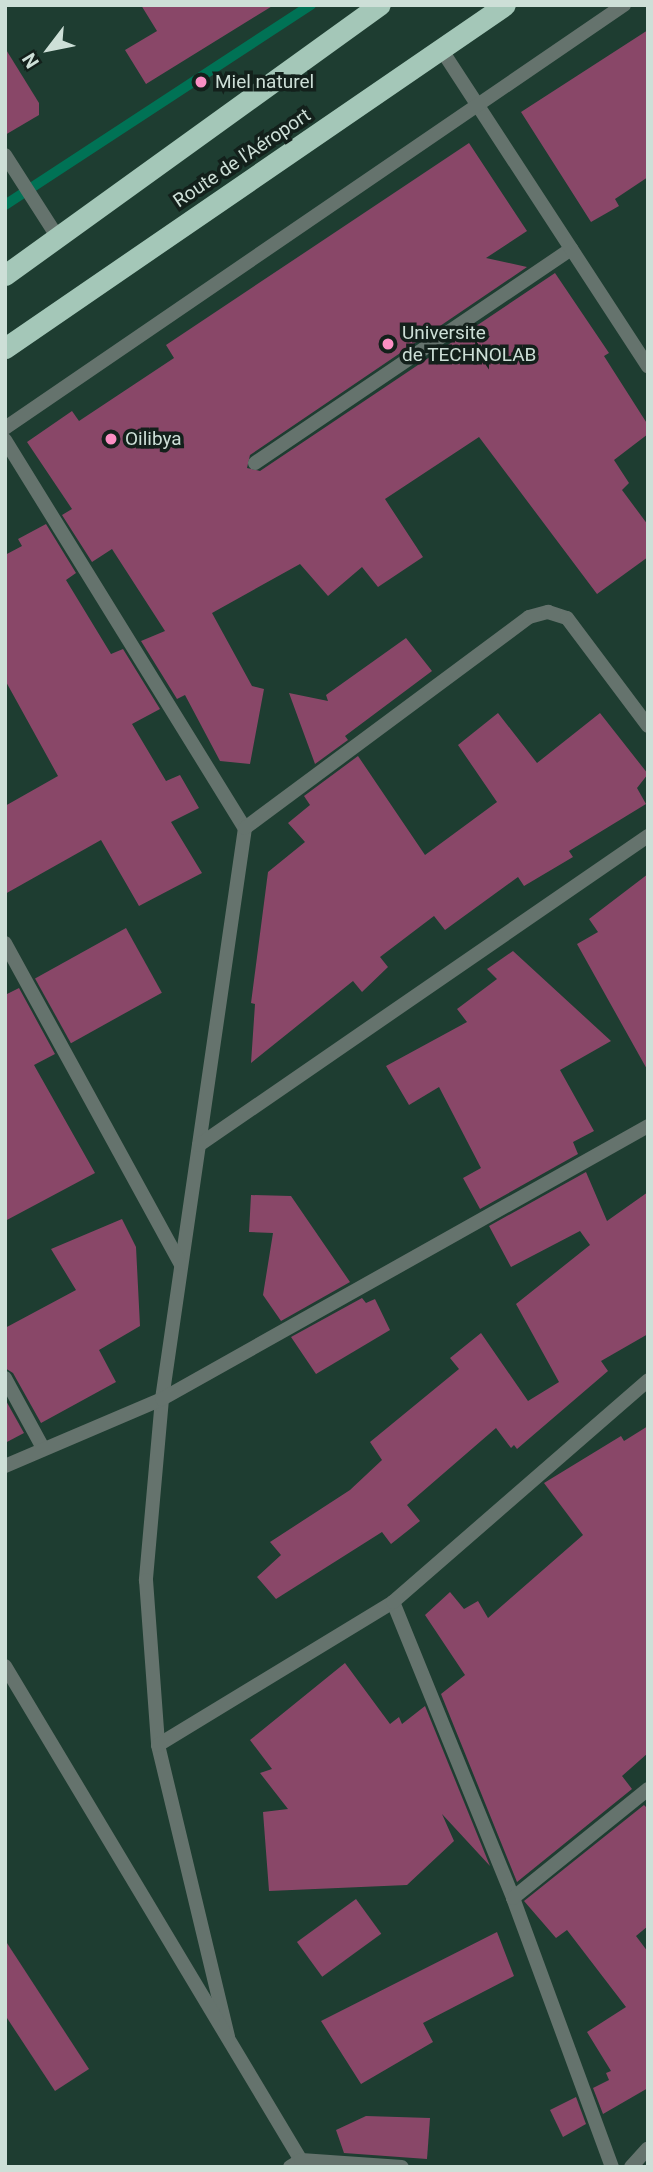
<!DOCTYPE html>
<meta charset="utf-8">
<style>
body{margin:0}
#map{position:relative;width:653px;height:2172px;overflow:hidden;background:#1e3d31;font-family:Roboto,sans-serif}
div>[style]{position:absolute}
.stream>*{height:10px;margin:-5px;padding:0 5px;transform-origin:5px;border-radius:5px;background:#007255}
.building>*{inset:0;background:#894768;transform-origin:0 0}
.lane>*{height:14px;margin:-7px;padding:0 7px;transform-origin:7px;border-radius:7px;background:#65736d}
.street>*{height:14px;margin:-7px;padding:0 7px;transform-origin:7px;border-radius:7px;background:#65736d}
.highway>*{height:21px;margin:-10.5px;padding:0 10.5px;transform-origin:10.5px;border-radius:10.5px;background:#a4c7b8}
.dots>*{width:19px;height:19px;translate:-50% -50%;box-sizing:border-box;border:4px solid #13201b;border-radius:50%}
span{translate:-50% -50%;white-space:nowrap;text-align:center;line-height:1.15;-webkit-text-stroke:7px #13201b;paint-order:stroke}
.poi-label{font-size:19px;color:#cddfd7}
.left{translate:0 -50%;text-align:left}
.street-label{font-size:19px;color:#cddfd7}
.frame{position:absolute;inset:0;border:7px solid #cddfd7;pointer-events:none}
.north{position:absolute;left:14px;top:14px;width:70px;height:70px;-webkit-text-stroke:5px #13201b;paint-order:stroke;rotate:238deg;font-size:19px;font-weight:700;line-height:28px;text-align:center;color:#cddfd7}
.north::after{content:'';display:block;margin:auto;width:24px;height:32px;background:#cddfd7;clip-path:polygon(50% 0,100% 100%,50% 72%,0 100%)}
</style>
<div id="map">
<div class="stream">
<i style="left:5px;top:205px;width:366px;rotate:-33.2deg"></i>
</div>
<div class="building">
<i style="clip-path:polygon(141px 5px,274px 5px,146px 84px,125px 50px,157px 31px)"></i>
<i style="clip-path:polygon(648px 30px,648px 177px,615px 199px,619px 206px,591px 222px,521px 112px)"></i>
<i style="clip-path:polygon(5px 48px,39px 103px,39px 115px,5px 135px)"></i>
<i style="clip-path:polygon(469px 143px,527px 231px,486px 258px,527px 267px,250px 455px,247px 468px,260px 471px,555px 273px,609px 353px,604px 356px,648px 425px,648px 434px,614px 460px,629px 483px,622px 490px,648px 525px,648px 557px,597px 594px,479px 437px,385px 499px,423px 557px,378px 587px,362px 567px,328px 596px,300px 564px,212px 613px,252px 686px,264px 689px,250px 764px,220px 761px,185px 695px,177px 699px,141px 641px,165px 631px,112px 549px,92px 562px,62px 515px,72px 509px,27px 442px,72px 411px,79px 421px,174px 358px,166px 345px)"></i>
<i style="clip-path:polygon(46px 524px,76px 573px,66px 580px,111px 654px,123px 649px,160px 709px,132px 724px,166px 781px,180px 775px,199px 808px,171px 822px,202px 873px,139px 906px,101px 840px,5px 894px,5px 806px,58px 776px,5px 680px,5px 555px,22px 546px,18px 539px)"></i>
<i style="clip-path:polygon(406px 638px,432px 671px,345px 736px,348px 740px,315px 764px,289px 693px,328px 701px,326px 695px)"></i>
<i style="clip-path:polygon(498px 713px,537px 763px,600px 713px,648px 774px,637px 788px,646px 804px,569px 851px,573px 857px,524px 886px,518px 877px,445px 930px,434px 916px,380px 957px,388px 967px,362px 992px,353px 981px,251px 1063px,255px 1004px,251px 1003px,268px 872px,305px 842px,288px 823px,310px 805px,304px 796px,358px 756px,425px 855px,497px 802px,458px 745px)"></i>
<i style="clip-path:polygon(648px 874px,648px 1071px,577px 944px,598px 932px,589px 919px)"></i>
<i style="left:126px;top:928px;width:74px;height:104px;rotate:61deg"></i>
<i style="clip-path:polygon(513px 951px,611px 1041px,560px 1070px,594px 1131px,573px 1142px,578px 1154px,480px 1209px,463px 1178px,481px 1168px,439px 1087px,409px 1105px,386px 1066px,467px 1022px,457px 1009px,497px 979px,487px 969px)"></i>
<i style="clip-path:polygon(19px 988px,55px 1054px,34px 1065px,95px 1173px,5px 1221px,5px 995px)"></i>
<i style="clip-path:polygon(586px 1172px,607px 1221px,648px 1192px,648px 1334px,601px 1361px,608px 1371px,517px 1449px,514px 1445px,511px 1448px,496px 1428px,407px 1505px,420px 1521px,391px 1544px,382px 1532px,276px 1599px,257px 1577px,281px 1555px,270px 1542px,350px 1490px,382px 1460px,370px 1442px,459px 1369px,450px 1358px,481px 1333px,528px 1401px,559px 1382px,516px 1304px,590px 1245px,580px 1231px,511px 1267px,489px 1226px)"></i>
<i style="clip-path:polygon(251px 1195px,291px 1196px,350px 1282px,281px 1321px,263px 1295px,273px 1233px,249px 1232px)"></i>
<i style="clip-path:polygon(122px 1219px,136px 1247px,140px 1326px,99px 1350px,116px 1382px,41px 1423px,13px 1373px,5px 1368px,5px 1328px,76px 1290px,51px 1249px)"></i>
<i style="clip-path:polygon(362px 1298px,366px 1303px,375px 1299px,390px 1330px,316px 1374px,291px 1337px)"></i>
<i style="clip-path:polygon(5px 1399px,24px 1433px,5px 1443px)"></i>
<i style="clip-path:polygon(648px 1426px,648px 1753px,622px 1776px,632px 1789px,517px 1882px,441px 1694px,465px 1675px,425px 1615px,450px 1592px,464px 1609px,478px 1601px,488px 1618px,583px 1535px,544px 1483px,621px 1436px,624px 1441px)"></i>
<i style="clip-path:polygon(345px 1663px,390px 1724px,399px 1717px,402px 1724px,425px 1706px,490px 1866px,442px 1814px,454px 1841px,407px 1885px,269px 1891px,263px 1812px,288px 1809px,260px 1773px,272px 1769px,250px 1740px)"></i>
<i style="clip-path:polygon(644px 1805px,648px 1809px,648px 1926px,636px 1936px,648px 1952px,648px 2088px,603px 2114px,593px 2088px,609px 2080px,606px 2073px,611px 2071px,587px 2032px,626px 2007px,567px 1930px,556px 1938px,524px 1901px)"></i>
<i style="left:356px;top:1899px;width:43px;height:73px;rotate:54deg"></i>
<i style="clip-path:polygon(497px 1932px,514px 1976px,423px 2023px,433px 2042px,361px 2084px,321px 2021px)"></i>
<i style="clip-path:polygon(5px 1940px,89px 2069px,55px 2091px,5px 2015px)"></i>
<i style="clip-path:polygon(576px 2097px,586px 2124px,563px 2137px,550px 2110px)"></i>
<i style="clip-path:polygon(366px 2116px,430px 2118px,427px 2159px,344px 2153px,336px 2130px)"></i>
</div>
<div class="lane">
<i style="left:255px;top:463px;width:382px;rotate:-34.1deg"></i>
</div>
<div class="street">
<i style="left:441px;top:49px;width:379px;rotate:56.9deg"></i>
<i style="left:5px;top:155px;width:98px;rotate:57.4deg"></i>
<i style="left:5px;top:428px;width:750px;rotate:-34.35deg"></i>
<i style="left:5px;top:440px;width:456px;rotate:58.3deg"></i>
<i style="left:245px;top:828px;width:577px;rotate:98.27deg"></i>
<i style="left:162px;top:1399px;width:182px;rotate:95.1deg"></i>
<i style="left:146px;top:1580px;width:165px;rotate:85.8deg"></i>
<i style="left:158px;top:1745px;width:300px;rotate:76.5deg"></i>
<i style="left:245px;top:828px;width:354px;rotate:-36.6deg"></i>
<i style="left:529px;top:617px;width:20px;rotate:-15deg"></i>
<i style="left:548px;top:612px;width:20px;rotate:18deg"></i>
<i style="left:567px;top:618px;width:135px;rotate:53.1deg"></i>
<i style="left:5px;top:943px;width:366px;rotate:61.3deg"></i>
<i style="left:199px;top:1145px;width:545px;rotate:-34.54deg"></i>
<i style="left:5px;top:1378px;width:80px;rotate:61.5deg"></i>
<i style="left:5px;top:1466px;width:171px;rotate:-23.1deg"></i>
<i style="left:162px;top:1399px;width:557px;rotate:-29.32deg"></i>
<i style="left:393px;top:1602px;width:319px;rotate:67.9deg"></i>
<i style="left:513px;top:1898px;width:287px;rotate:69.8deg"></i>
<i style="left:5px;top:1666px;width:584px;rotate:59.09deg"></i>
<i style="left:158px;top:1745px;width:275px;rotate:-31.3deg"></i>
<i style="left:393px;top:1602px;width:338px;rotate:-41deg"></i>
<i style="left:513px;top:1898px;width:174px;rotate:-38.9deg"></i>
<i style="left:290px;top:2167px;width:13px;rotate:-32deg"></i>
<i style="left:301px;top:2160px;width:101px;rotate:4deg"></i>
<i style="left:631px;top:2167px;width:25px;rotate:-48deg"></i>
</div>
<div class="highway">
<i style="left:5px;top:275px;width:462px;rotate:-35.8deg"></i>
<i style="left:5px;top:348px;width:606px;rotate:-34.45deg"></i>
</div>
<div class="dots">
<i style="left:201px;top:82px;background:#fb8fc4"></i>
<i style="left:388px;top:344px;background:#fb8fc4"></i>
<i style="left:111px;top:439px;background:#fb8fc4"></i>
</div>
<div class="poi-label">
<span class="left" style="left:215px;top:82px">Miel naturel</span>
<span class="left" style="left:402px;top:344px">Universite<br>de TECHNOLAB</span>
<span class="left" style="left:125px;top:439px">Oilibya</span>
</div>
<div class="street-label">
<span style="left:242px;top:158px;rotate:-34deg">Route de l'Aéroport</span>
</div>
<div class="frame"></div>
<div class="north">N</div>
</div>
